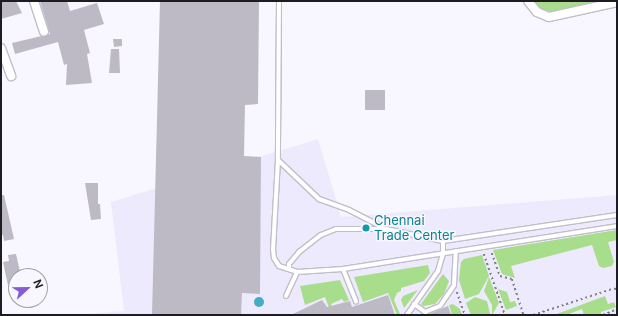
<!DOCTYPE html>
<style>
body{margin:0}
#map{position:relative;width:618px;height:316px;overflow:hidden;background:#f8f6fe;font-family:Inter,sans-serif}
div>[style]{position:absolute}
.built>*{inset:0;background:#eeeafd}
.green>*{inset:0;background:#a8de8b}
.water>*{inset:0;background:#46abc6}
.round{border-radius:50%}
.building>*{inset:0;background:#bdbac6;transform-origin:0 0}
.path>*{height:1.5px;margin-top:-0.75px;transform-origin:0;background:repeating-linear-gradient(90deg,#807e84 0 2px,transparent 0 5px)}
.roads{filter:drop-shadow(1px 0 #c1beca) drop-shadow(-1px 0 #c1beca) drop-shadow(0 1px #c1beca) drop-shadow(0 -1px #c1beca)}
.service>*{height:4px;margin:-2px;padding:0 2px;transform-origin:2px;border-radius:2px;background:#fff}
.minor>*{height:8px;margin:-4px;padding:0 4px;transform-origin:4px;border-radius:4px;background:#fff}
.dots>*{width:11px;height:11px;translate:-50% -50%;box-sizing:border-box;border:2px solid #f8f6fe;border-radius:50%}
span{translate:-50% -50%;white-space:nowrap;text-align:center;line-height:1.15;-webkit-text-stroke:3px #f8f6fe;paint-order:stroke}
.culture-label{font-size:13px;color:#0d838f}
.left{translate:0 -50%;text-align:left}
.frame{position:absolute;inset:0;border:2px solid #1d1c20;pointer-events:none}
.north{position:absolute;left:8px;top:268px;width:40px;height:40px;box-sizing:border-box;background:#f8f6fe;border:1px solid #a09fa5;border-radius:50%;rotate:68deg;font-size:11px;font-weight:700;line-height:16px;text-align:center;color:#1d1c20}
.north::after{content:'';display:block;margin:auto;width:14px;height:18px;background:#835cd6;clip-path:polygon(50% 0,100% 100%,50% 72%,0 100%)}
</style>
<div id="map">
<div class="built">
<i style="clip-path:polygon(318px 139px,341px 217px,617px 195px,617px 315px,72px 315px,124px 311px,111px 202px)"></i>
</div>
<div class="green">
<i style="clip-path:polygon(533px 1px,597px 1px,551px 12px,539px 8px)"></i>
<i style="clip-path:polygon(617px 230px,617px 240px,608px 242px,614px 262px,612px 266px,603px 268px,599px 266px,592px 245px,511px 266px,515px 278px,502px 274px,493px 250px)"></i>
<i style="clip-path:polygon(482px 255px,489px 276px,479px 294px,465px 299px,459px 280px,461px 262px,464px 259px)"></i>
<i style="clip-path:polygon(428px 265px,430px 273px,424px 281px,401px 288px,401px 291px,397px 293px,394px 300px,400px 314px,397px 315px,388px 293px,363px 302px,354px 277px)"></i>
<i style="clip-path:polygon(443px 274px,449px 281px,444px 294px,435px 304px,423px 306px,421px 304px)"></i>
<i style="clip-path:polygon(489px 277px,499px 303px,492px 315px,492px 305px,484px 291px)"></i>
<i style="clip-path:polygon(340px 280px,349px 300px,344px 302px,342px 299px,331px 304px,332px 306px,329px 308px,325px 297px,305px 305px,300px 286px)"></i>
<i style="clip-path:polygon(498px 289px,507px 292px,510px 302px,515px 301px,517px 306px,506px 310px)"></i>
<i style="clip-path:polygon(418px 290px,404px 308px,401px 300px,403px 296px)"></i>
<i style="clip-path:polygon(605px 296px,608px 304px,614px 302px,616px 307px,601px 312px,601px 315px,584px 315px,582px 309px,566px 315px,554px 315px)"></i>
<i style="clip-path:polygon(475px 297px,487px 301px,490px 314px,471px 315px,466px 303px)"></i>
<i style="clip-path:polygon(453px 304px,460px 309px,462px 315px,452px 315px,449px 305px)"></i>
</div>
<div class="water">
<i class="round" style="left:254px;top:297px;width:10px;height:10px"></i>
</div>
<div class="building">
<i style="clip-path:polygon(1px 1px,16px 1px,22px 13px,1px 19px)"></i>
<i style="clip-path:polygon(40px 1px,67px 1px,70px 11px,97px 3px,104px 24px,84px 30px,90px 53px,87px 54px,92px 83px,66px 85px,67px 64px,64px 65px,58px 42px,15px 54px,12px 43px,50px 34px)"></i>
<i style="clip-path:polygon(160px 1px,259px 1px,258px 104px,245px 105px,244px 156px,261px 157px,260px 294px,242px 293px,241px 315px,152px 315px)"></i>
<i style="clip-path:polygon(113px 39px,122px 39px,122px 46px,114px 47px)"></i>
<i style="clip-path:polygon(111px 49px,119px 49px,120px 73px,109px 73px)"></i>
<i style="left:365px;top:90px;width:20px;height:20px"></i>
<i style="clip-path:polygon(85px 183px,98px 183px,98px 204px,100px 204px,101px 219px,91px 220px)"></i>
<i style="clip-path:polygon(1px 195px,4px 195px,14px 239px,4px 241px,3px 235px,1px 235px)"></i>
<i style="clip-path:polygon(16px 254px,21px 276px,16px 276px,16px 289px,9px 290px,3px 262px,9px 261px,8px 255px)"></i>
<i style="clip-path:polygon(388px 295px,395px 315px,291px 315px,322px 300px,327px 307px,350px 301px,352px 307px)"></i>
<i style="clip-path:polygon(448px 306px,451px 315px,427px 315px)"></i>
</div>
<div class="path">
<i style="left:492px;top:253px;width:24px;rotate:71deg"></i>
<i style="left:500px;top:276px;width:12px;rotate:14deg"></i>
<i style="left:512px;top:279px;width:38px;rotate:72deg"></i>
<i style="left:484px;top:254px;width:65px;rotate:71deg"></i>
<i style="left:457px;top:292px;width:24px;rotate:71deg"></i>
<i style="left:533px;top:315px;width:86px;rotate:-18.2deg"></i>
<i style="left:615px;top:288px;width:5px;rotate:68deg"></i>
<i style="left:603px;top:315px;width:15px;rotate:-23deg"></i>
</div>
<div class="roads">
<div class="service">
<i style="left:279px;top:1px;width:159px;rotate:90.4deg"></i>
<i style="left:278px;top:160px;width:89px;rotate:93.2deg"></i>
<i style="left:273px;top:249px;width:9px;rotate:84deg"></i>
<i style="left:274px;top:258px;width:9px;rotate:58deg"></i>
<i style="left:279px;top:266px;width:19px;rotate:18deg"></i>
<i style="left:297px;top:272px;width:46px;rotate:-3.7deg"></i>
<i style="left:343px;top:269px;width:277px;rotate:-8.9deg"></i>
<i style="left:278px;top:160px;width:57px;rotate:43.6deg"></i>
<i style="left:319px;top:199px;width:32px;rotate:20deg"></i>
<i style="left:349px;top:210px;width:39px;rotate:27deg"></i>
<i style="left:289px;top:269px;width:5px;rotate:-90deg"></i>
<i style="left:289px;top:264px;width:16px;rotate:-50deg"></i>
<i style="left:299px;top:252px;width:28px;rotate:-38deg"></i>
<i style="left:321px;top:235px;width:16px;rotate:-22deg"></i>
<i style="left:336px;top:229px;width:50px"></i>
<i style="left:386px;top:229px;width:58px;rotate:11.9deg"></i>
<i style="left:443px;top:241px;width:176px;rotate:-8.5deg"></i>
<i style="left:343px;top:269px;width:35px;rotate:68deg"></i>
<i style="left:286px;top:296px;width:26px;rotate:-65deg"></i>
<i style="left:414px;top:304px;width:14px;rotate:36deg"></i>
<i style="left:425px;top:312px;width:16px;rotate:-22deg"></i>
<i style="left:440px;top:306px;width:25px;rotate:-56deg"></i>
<i style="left:454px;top:285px;width:34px;rotate:-87deg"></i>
<i style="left:407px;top:315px;width:54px;rotate:-54.8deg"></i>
<i style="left:438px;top:271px;width:18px;rotate:-74deg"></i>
<i style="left:443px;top:254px;width:13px;rotate:-90deg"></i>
</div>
<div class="minor">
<i style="left:34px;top:1px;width:32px;rotate:72deg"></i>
<i style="left:528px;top:1px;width:14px;rotate:51deg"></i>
<i style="left:537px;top:12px;width:13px;rotate:23deg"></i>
<i style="left:549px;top:17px;width:70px;rotate:-12.4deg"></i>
<i style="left:1px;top:48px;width:30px;rotate:70deg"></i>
</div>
</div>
<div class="dots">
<i style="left:366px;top:228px;background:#0f9aa8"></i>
</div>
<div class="culture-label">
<span class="left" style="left:374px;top:228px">Chennai<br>Trade Center</span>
</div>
<div class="frame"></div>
<div class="north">N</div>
</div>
